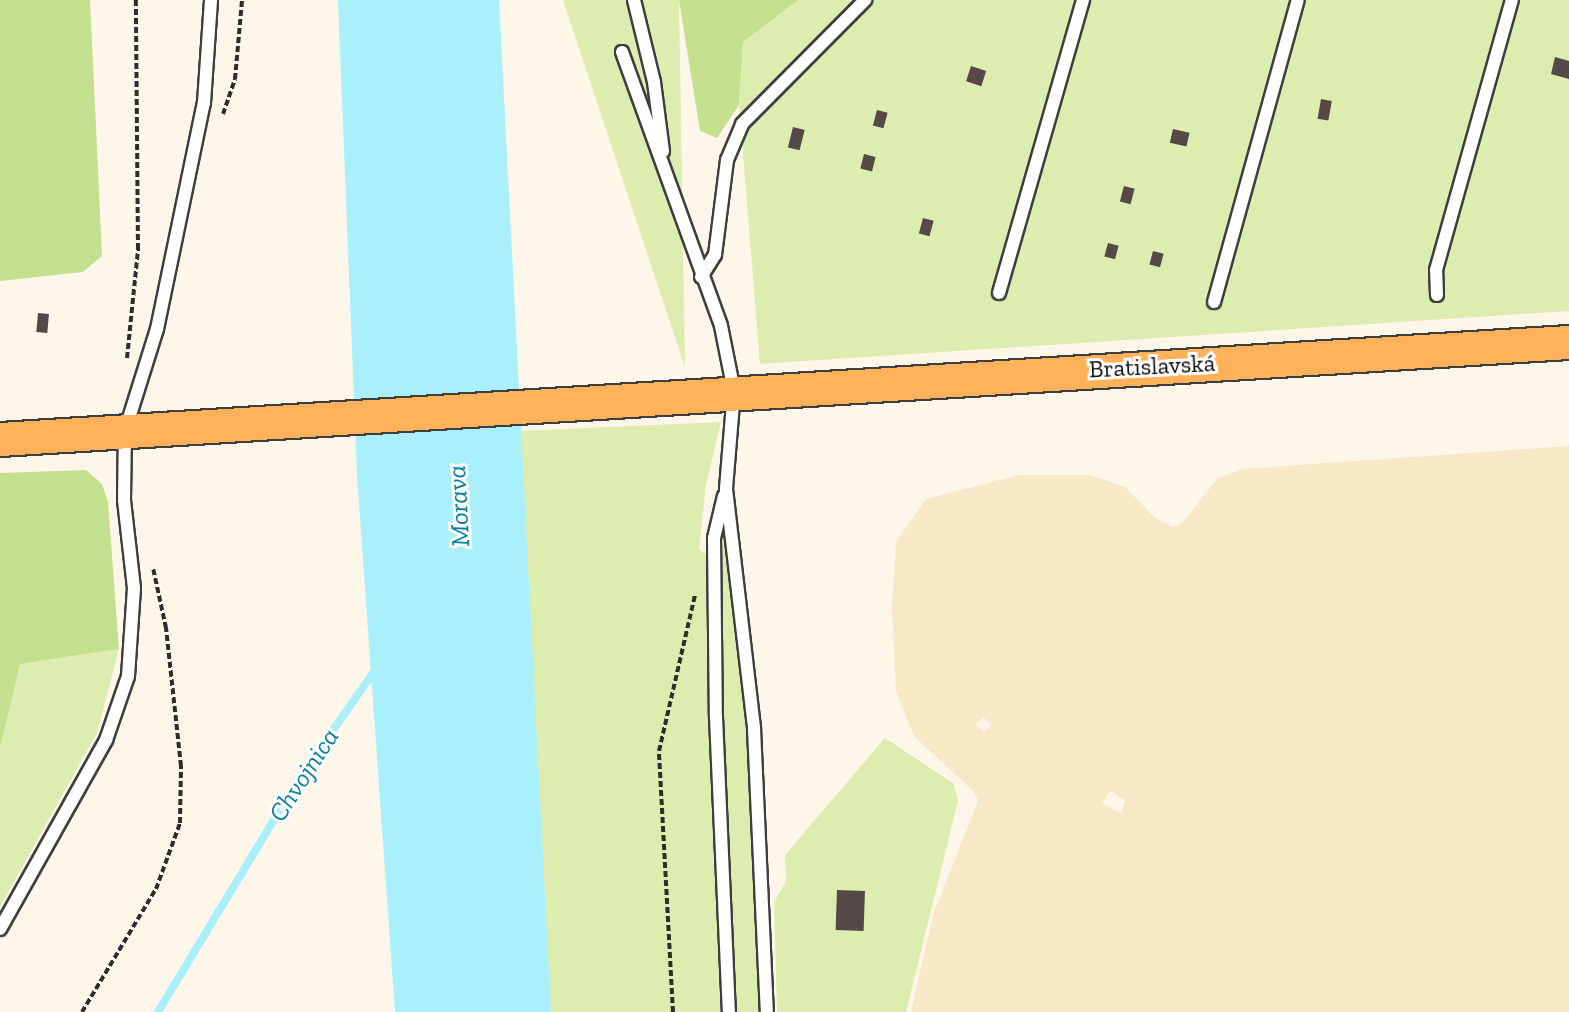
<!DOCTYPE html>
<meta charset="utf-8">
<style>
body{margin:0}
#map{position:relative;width:1569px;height:1012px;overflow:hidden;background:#fff6ea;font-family:"Zilla Slab",serif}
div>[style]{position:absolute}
.farmland>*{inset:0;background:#f7e9c7}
.green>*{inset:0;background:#ddedb0}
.forest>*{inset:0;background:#c4df8e}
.water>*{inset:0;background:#a9effc}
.stream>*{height:8px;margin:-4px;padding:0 4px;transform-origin:4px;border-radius:4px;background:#a9effc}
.building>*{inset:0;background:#554947;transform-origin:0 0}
.path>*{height:4px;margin-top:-2px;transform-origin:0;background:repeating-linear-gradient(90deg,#2d2d2d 0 6px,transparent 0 9px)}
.roads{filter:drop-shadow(2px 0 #3e3e3e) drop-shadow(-2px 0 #3e3e3e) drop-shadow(0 2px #3e3e3e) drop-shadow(0 -2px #3e3e3e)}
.lane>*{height:12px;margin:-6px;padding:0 6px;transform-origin:6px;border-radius:6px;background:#fff}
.primary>*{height:33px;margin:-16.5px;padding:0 16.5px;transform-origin:16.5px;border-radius:16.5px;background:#ffb25a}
span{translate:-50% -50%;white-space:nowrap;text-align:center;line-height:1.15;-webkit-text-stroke:6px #fff;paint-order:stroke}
.street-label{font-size:24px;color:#0b0b0b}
.water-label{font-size:26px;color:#0a80a0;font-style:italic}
</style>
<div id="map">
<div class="farmland">
<i style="clip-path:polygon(evenodd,1569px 446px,1569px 1012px,911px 1012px,933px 915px,978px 801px,974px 792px,914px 736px,896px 692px,892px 605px,896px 542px,926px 499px,1019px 475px,1090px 475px,1125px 487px,1155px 518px,1173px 527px,1182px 523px,1218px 478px,1243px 469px,1569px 446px,983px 717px,992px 725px,984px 732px,976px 725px,983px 717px,1569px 446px,1110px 791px,1125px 800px,1121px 814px,1102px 803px,1110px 791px)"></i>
</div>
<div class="green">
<i style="clip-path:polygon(563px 0,679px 0,685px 367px)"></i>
<i style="clip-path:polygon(798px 0,1569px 0,1569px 311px,760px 364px,739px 105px,743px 42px)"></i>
<i style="clip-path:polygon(721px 422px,706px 485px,699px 549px,717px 562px,723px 523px,748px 730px,760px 1012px,551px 1012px,519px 431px)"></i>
<i style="clip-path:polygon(119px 649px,97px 733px,0 907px,0 748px,19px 664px)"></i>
<i style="clip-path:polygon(885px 738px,954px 784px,958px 801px,906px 1012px,777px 1012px,774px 902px,786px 881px,785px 855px)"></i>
</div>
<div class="forest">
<i style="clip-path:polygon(0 0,90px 0,102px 256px,83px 272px,0 281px)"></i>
<i style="clip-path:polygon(679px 0,798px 0,743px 42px,739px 105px,717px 138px,700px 131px)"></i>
<i style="clip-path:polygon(86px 470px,102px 484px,108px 502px,119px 649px,20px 664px,0 748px,0 473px)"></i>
</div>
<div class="water">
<i style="clip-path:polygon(338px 0,499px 0,551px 1012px,395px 1012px,357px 475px)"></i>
</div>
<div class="stream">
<i style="left:158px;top:1012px;width:275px;rotate:-58.9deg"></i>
<i style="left:300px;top:777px;width:132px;rotate:-54.9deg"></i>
</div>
<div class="building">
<i style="clip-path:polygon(1555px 57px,1569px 61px,1569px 79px,1551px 74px)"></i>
<i style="left:971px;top:66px;width:16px;height:16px;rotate:18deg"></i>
<i style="left:1321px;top:99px;width:11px;height:20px;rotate:10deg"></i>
<i style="left:877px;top:110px;width:11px;height:16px;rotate:15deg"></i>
<i style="left:793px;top:127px;width:12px;height:21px;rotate:14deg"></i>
<i style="left:1173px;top:129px;width:17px;height:14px;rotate:13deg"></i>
<i style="left:864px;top:154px;width:12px;height:15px;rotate:14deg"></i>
<i style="left:1124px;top:186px;width:11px;height:16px;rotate:15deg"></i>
<i style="left:923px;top:218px;width:11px;height:16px;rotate:15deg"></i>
<i style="left:1108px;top:243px;width:11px;height:14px;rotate:15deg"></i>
<i style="left:1153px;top:251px;width:11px;height:14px;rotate:15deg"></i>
<i style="left:38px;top:313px;width:11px;height:19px;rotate:5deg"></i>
<i style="left:837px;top:890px;width:28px;height:40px;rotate:2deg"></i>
</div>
<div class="path">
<i style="left:223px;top:114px;width:37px;rotate:-71deg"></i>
<i style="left:235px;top:79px;width:79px;rotate:-84.9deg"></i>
<i style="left:127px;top:358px;width:110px;rotate:-84.2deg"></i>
<i style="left:138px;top:249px;width:249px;rotate:-90.5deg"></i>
<i style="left:82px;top:1012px;width:144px;rotate:-59deg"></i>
<i style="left:156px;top:889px;width:70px;rotate:-70deg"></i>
<i style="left:180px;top:823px;width:57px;rotate:-89deg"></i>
<i style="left:181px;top:766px;width:139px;rotate:-96.2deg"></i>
<i style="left:166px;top:628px;width:61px;rotate:-102.2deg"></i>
<i style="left:673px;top:1012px;width:261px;rotate:-93.1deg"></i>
<i style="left:659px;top:751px;width:160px;rotate:-77deg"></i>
</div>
<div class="roads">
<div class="lane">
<i style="left:634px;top:0;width:84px;rotate:76.3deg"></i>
<i style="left:654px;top:82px;width:70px;rotate:82.6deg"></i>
<i style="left:622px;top:52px;width:291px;rotate:70.1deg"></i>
<i style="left:721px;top:326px;width:66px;rotate:78.7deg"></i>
<i style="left:734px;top:391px;width:98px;rotate:94.7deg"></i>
<i style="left:726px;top:489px;width:242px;rotate:83.3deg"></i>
<i style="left:754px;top:729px;width:283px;rotate:87.4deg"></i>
<i style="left:701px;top:277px;width:26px;rotate:-58deg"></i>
<i style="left:715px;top:255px;width:96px;rotate:-82.8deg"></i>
<i style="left:727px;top:160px;width:39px;rotate:-67deg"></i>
<i style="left:742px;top:124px;width:175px;rotate:-45.2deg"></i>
<i style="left:999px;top:293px;width:305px;rotate:-74deg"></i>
<i style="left:1437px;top:295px;width:25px;rotate:-92deg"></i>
<i style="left:1436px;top:270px;width:280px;rotate:-74.3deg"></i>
<i style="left:1214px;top:302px;width:313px;rotate:-74.5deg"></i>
<i style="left:724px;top:496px;width:43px;rotate:103.4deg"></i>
<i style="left:714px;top:538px;width:179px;rotate:89.4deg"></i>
<i style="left:716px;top:717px;width:295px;rotate:87.5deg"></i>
<i style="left:0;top:929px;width:217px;rotate:-60.7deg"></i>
<i style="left:106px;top:740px;width:68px;rotate:-71deg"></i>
<i style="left:128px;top:676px;width:88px;rotate:-86.1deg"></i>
<i style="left:134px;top:588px;width:89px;rotate:-96.5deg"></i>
<i style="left:124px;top:500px;width:69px;rotate:-89.2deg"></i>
<i style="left:125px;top:431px;width:107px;rotate:-72.6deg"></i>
<i style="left:157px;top:329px;width:231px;rotate:-78.3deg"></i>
<i style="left:204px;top:103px;width:103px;rotate:-86.1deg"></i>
</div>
<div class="primary">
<i style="left:0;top:439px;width:1572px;rotate:-3.54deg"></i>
</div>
</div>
<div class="street-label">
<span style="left:1152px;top:366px;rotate:-3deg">Bratislavská</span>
</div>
<div class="water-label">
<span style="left:459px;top:506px;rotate:-93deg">Morava</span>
<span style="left:304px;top:775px;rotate:-57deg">Chvojnica</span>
</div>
</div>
